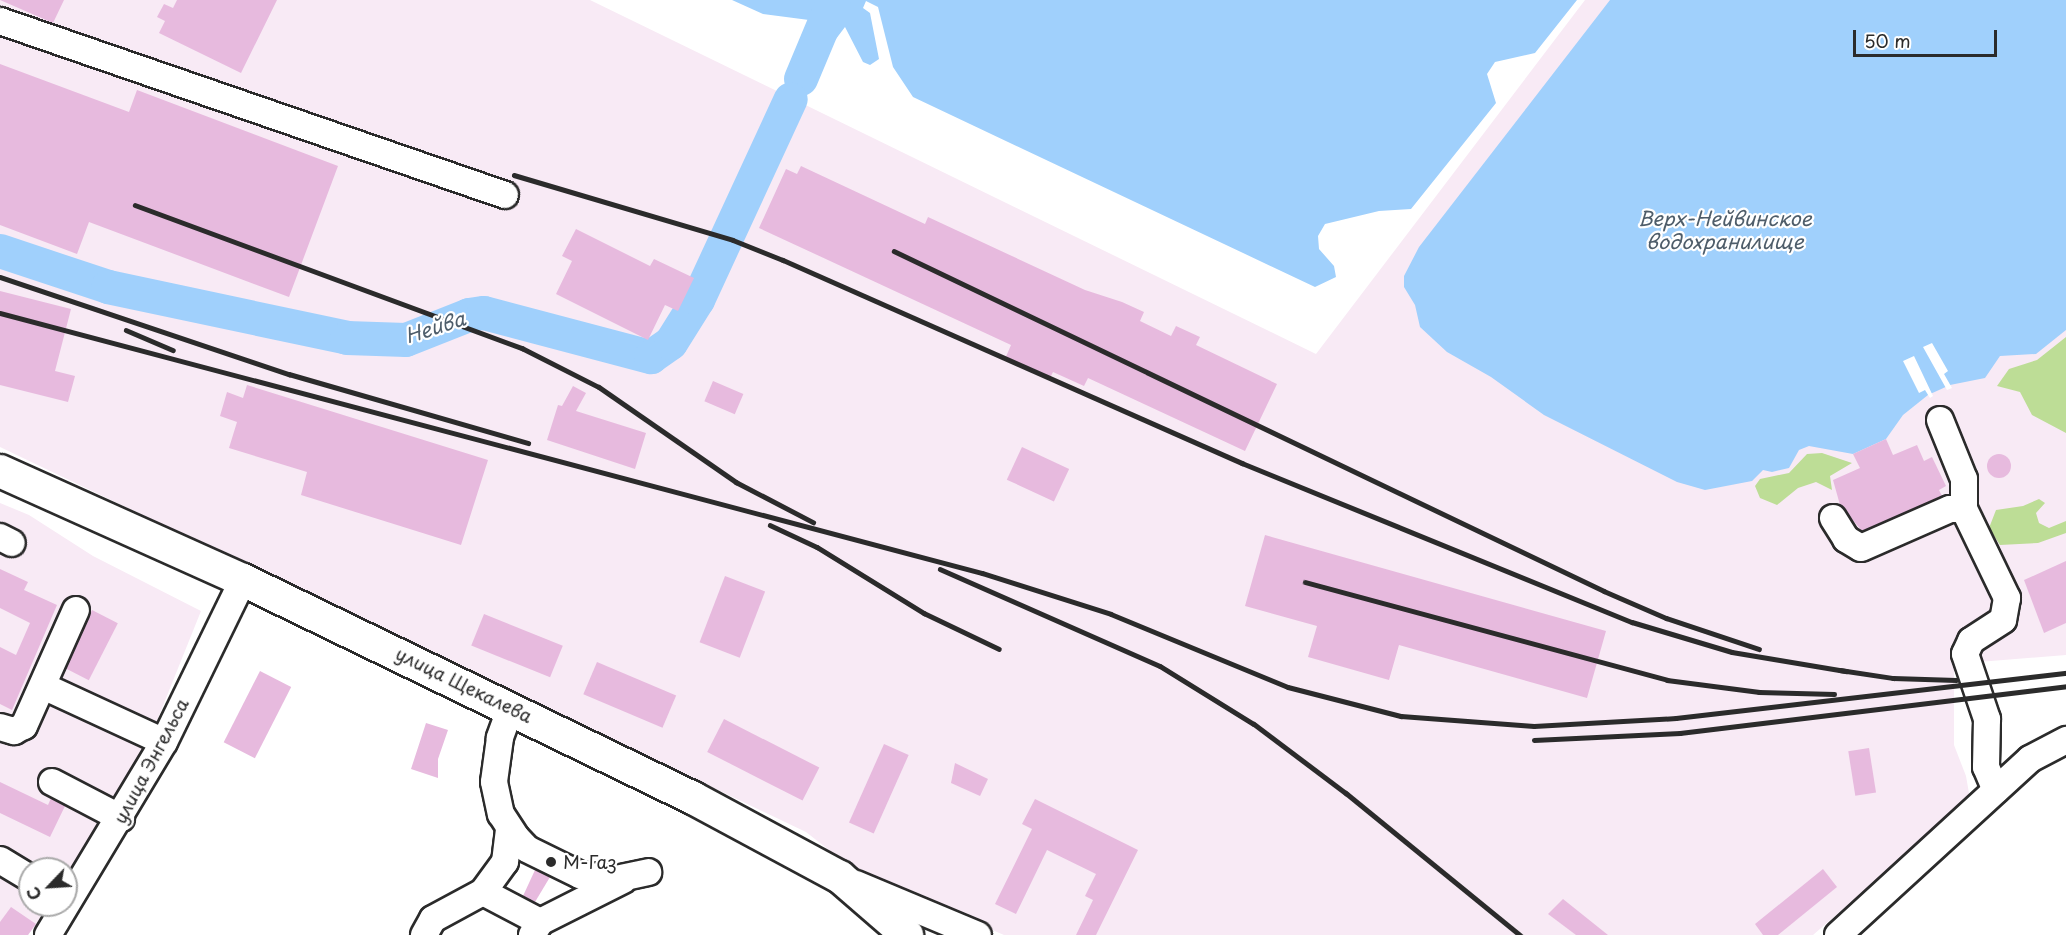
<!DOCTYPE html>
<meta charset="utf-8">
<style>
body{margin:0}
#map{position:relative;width:2066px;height:935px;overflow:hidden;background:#fff;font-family:"Playpen Sans",sans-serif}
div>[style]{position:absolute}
.built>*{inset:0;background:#f8eaf5}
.green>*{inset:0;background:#bddd96}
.water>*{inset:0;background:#a0d0fc}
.pier>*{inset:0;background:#fff}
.river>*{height:34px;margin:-17px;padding:0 17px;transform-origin:17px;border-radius:17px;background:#a0d0fc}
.building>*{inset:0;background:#e7bade;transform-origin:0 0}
.round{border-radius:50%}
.roads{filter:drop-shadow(2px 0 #2b2b2b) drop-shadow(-2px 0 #2b2b2b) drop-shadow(0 2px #2b2b2b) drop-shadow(0 -2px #2b2b2b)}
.minor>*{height:26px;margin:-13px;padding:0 13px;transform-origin:13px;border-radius:13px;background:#fff}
.major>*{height:32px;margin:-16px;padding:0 16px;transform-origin:16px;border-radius:16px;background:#fff}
.rail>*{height:4.5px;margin:-2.25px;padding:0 2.25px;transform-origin:2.25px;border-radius:2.25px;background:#2b2b2b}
.dots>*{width:16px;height:16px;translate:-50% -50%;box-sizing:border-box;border:3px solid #fff;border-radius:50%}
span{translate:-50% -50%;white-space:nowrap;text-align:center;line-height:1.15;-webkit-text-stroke:4.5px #fff;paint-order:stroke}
.street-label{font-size:18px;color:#2b2b2b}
.poi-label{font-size:18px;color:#2b2b2b}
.left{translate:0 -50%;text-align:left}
.water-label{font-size:20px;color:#4e5d6a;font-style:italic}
.north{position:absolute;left:18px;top:857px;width:60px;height:60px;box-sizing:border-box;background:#fff;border:2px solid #aaa;border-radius:50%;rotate:245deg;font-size:16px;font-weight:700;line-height:24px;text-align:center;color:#2b2b2b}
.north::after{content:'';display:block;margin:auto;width:21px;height:27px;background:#2b2b2b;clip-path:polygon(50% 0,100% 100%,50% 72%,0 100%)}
.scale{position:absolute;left:1853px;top:30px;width:144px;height:27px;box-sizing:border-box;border:3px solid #2b2b2b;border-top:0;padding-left:8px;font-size:18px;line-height:21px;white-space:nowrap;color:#2b2b2b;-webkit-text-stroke:4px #fff;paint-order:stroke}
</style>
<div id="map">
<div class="built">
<i style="clip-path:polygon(0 0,590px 0,1316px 354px,1585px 0,2066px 0,2066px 655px,1954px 664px,1954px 745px,1966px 776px,1970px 799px,1813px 935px,1004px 935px,857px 872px,806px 832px,0 447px)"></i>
<i style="clip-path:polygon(0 503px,29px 515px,93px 556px,201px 611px,146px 748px,100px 830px,66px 880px,66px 869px,30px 869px,30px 905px,49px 905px,28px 935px,0 935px)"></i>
</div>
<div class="green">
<i style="clip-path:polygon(2066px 337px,2066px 433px,2032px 415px,2020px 392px,1997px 386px,2009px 369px,2037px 360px)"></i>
<i style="clip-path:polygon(1822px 453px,1852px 463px,1830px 476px,1832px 490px,1816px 482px,1798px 488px,1777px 505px,1760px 498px,1755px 486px,1760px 479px,1789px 473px,1807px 454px)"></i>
<i style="clip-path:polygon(2039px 499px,2045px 503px,2036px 513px,2039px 523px,2049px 528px,2066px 521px,2066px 533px,2038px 543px,2000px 545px,1989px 528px,1996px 510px,2023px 506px)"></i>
</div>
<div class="water">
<i style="clip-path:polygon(732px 0,1577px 0,1535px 53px,1495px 62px,1487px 74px,1496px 103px,1411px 209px,1379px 211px,1325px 224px,1318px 236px,1319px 249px,1334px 266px,1336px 277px,1315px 287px,913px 97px,893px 67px,878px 7px,866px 1px,863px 8px,870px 13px,879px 59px,870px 65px,863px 62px,845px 27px,823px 56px,800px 43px,809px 20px,763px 14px)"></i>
<i style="clip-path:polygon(1610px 0,2066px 0,2066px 330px,2036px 354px,2000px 356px,1985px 378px,1950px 385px,1928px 395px,1903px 415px,1886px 439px,1853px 454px,1809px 446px,1799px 450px,1789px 468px,1772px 472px,1763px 470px,1752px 481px,1705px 490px,1677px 482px,1544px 415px,1491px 377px,1447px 352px,1420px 327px,1415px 305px,1404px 287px,1404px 276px,1419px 247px)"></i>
</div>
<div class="pier">
<i style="clip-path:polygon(1932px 343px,1948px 371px,1944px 374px,1952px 388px,1947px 390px,1923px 347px)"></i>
<i style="clip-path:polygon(1914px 356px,1933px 396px,1930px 398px,1925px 390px,1919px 393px,1903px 361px)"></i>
</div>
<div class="river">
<i style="left:801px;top:79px;width:86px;rotate:-67.3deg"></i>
<i style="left:0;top:251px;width:114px;rotate:18.4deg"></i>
<i style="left:108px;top:287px;width:244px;rotate:12deg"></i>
<i style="left:347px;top:338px;width:59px;rotate:1.9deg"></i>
<i style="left:406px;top:340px;width:68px;rotate:-21.6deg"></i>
<i style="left:469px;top:315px;width:15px;rotate:-8deg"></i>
<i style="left:484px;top:313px;width:173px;rotate:14.8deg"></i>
<i style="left:651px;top:357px;width:24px;rotate:-35deg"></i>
<i style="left:671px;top:343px;width:51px;rotate:-57.9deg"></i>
<i style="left:698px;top:300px;width:221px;rotate:-65.2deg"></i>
</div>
<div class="building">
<i style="clip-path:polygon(0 0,64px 0,53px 23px)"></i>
<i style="clip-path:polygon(177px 0,277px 0,241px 73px,159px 33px,165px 21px,157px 17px,164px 4px,173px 8px)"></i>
<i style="clip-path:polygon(0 64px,129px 112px,137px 90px,338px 166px,289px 297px,89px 222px,77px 254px,0 225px)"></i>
<i style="clip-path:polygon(801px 166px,925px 224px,928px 217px,1085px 290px,1122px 302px,1144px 312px,1140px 321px,1171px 336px,1176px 326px,1200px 337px,1196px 345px,1277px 384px,1245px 451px,1088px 378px,1084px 386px,1053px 372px,1049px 380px,1005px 359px,1011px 345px,759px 228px,786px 169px,797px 174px)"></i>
<i style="clip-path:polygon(576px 229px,650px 266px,654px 259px,694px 278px,678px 311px,665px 305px,648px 340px,556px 294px,572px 261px,562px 256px)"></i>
<i style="clip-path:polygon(0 291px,71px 309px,55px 371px,75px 376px,68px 402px,0 385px)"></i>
<i style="left:713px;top:381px;width:33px;height:22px;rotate:23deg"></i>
<i style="clip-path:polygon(247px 385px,488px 460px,461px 545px,301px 495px,307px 472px,229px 448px,237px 422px,220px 416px,227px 392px,243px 398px)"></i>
<i style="clip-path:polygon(573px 386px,586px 393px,576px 411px,646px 433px,635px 469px,547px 440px,558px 405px,562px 406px)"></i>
<i style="clip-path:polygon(1886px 439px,1893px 455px,1917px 445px,1924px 461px,1932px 457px,1946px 486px,1939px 490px,1942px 496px,1862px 531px,1840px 505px,1833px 480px,1860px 468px,1853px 454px)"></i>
<i style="left:1022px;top:447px;width:52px;height:36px;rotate:25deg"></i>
<i class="round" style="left:1987px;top:454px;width:24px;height:24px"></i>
<i style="clip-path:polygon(1265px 535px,1606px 631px,1587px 698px,1399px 645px,1389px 680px,1308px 657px,1317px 626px,1245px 606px)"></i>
<i style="clip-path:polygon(2066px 561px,2066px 623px,2044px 633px,2024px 580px)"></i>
<i style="clip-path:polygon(0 569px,28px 582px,24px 590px,57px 605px,12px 710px,0 704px,0 647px,16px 655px,30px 623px,0 608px)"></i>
<i style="left:725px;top:576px;width:43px;height:71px;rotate:21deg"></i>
<i style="left:92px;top:610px;width:29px;height:64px;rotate:27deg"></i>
<i style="left:484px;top:614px;width:85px;height:34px;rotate:22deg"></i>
<i style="left:597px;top:662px;width:86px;height:35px;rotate:23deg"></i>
<i style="left:260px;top:671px;width:35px;height:80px;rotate:27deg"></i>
<i style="left:724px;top:719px;width:107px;height:37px;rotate:27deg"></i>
<i style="clip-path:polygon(426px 723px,448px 730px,438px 759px,438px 778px,411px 769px)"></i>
<i style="left:884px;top:744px;width:27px;height:86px;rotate:24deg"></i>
<i style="left:1869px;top:748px;width:45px;height:21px;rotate:81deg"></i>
<i style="clip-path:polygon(955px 763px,988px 779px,980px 796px,951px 783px)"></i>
<i style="clip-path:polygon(0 782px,48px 805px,51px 798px,65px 806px,50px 837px,0 813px)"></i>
<i style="clip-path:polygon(1035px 799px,1138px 850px,1096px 935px,1076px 935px,1093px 900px,1085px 896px,1096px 874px,1047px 850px,1016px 914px,995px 904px,1032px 829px,1022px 824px)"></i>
<i style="clip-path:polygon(1823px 869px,1837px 887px,1778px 935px,1763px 935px,1755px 924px)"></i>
<i style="clip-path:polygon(535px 870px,550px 877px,535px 902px,523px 896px)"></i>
<i style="clip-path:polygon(1563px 899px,1608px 935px,1576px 935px,1548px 914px)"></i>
<i style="clip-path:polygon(11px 907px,36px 924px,28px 935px,0 935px,0 922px)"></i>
</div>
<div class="roads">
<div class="minor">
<i style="left:0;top:21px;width:534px;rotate:19.01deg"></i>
<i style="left:1940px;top:420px;width:64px;rotate:67.9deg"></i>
<i style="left:1964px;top:479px;width:30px;rotate:90deg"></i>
<i style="left:1964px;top:509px;width:99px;rotate:64.2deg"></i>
<i style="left:2007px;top:598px;width:22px;rotate:100deg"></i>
<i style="left:2003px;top:620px;width:38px;rotate:147deg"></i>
<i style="left:1971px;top:641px;width:14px;rotate:115deg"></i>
<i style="left:1965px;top:654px;width:69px;rotate:71.3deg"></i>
<i style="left:1987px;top:719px;width:48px;rotate:91.2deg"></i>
<i style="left:1986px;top:767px;width:25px;rotate:67deg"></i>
<i style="left:1833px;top:518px;width:25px;rotate:58deg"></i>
<i style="left:1846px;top:539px;width:17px;rotate:31deg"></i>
<i style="left:1861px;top:548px;width:97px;rotate:-23.7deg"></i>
<i style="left:1950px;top:509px;width:14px"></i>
<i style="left:0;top:537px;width:13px;rotate:27deg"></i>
<i style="left:43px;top:686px;width:133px;rotate:24.8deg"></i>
<i style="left:511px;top:707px;width:33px;rotate:110deg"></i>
<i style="left:500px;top:738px;width:44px;rotate:97.8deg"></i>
<i style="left:494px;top:782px;width:33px;rotate:78deg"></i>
<i style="left:501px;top:814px;width:27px;rotate:57deg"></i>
<i style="left:516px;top:837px;width:16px;rotate:47deg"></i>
<i style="left:527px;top:849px;width:59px;rotate:26.1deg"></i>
<i style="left:580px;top:875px;width:36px;rotate:6deg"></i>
<i style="left:616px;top:879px;width:33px;rotate:-12deg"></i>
<i style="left:0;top:727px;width:15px;rotate:16deg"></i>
<i style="left:14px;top:731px;width:11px;rotate:-27deg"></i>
<i style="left:24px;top:726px;width:127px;rotate:-65.9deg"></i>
<i style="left:52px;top:782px;width:78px;rotate:27.6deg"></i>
<i style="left:0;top:860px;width:35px;rotate:31deg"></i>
<i style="left:856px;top:884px;width:132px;rotate:22.7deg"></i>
<i style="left:483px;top:892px;width:64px;rotate:27.8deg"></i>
<i style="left:48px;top:935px;width:225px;rotate:-59deg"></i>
<i style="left:164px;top:742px;width:180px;rotate:-64deg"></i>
<i style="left:424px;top:935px;width:18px;rotate:-61deg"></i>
<i style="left:433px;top:919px;width:57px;rotate:-28.4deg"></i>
<i style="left:483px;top:892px;width:37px;rotate:-54deg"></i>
<i style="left:505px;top:862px;width:34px;rotate:-83deg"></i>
<i style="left:532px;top:935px;width:15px;rotate:-58deg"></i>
<i style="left:540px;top:922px;width:93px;rotate:-26.8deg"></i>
<i style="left:1838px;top:935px;width:260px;rotate:-42.5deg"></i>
<i style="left:2030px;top:759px;width:41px;rotate:-27.8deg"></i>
</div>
<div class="major">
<i style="left:0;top:471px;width:266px;rotate:24.2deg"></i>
<i style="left:243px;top:580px;width:500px;rotate:25.85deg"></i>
<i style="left:693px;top:798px;width:167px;rotate:28.3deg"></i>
<i style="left:840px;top:877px;width:89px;rotate:40.9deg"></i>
</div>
</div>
<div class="rail">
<i style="left:514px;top:175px;width:228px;rotate:16.5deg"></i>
<i style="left:733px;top:240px;width:54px;rotate:21.8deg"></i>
<i style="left:783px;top:260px;width:502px;rotate:23.86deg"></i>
<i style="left:1242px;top:463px;width:421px;rotate:22.2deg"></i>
<i style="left:1632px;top:622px;width:104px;rotate:16.7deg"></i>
<i style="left:1732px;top:652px;width:116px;rotate:9.5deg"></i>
<i style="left:135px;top:205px;width:413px;rotate:20.3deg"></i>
<i style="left:522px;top:348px;width:86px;rotate:26.9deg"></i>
<i style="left:599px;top:387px;width:167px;rotate:34.7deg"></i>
<i style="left:736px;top:482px;width:87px;rotate:27.5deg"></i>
<i style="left:894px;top:251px;width:787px;rotate:25.59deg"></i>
<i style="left:1604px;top:591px;width:68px;rotate:23.5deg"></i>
<i style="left:1666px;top:618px;width:98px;rotate:18.4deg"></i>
<i style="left:0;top:277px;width:305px;rotate:18.6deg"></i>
<i style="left:289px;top:374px;width:249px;rotate:16.1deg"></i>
<i style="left:0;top:313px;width:1016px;rotate:14.83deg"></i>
<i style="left:982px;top:573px;width:135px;rotate:17.6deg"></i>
<i style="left:1111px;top:614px;width:191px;rotate:22.4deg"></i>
<i style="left:1288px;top:687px;width:117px;rotate:14.4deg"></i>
<i style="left:1401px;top:716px;width:133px;rotate:4.3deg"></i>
<i style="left:1534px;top:726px;width:142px;rotate:-3.2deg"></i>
<i style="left:1676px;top:718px;width:393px;rotate:-6.6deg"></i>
<i style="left:126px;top:330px;width:51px;rotate:23.1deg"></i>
<i style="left:770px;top:525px;width:52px;rotate:25.1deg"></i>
<i style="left:817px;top:547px;width:126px;rotate:31.7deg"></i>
<i style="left:924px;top:613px;width:83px;rotate:25.6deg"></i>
<i style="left:940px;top:569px;width:240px;rotate:23.8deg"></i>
<i style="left:1160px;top:666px;width:110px;rotate:31.7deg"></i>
<i style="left:1254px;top:724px;width:115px;rotate:36.9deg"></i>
<i style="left:1346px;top:793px;width:225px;rotate:39.2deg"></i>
<i style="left:1305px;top:582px;width:375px;rotate:15.1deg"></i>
<i style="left:1667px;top:680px;width:93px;rotate:7.4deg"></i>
<i style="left:1759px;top:692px;width:75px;rotate:1.5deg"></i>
<i style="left:1840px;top:670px;width:54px;rotate:8.6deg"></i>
<i style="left:1893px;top:678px;width:63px;rotate:1.8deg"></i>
<i style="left:1534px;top:740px;width:146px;rotate:-2.7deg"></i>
<i style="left:1680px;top:733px;width:389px;rotate:-6.9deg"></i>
</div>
<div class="dots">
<i style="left:551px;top:862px;background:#2b2b2b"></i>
</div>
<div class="street-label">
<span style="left:464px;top:685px;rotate:26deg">улица Щекалева</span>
<span style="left:151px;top:761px;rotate:-62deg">улица Энгельса</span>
</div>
<div class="poi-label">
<span class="left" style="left:563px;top:862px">М-Газ</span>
</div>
<div class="water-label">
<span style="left:1725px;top:230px">Верх-Нейвинское<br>водохранилище</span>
<span style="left:435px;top:327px;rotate:-18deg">Нейва</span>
</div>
<div class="north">С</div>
<div class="scale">50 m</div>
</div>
